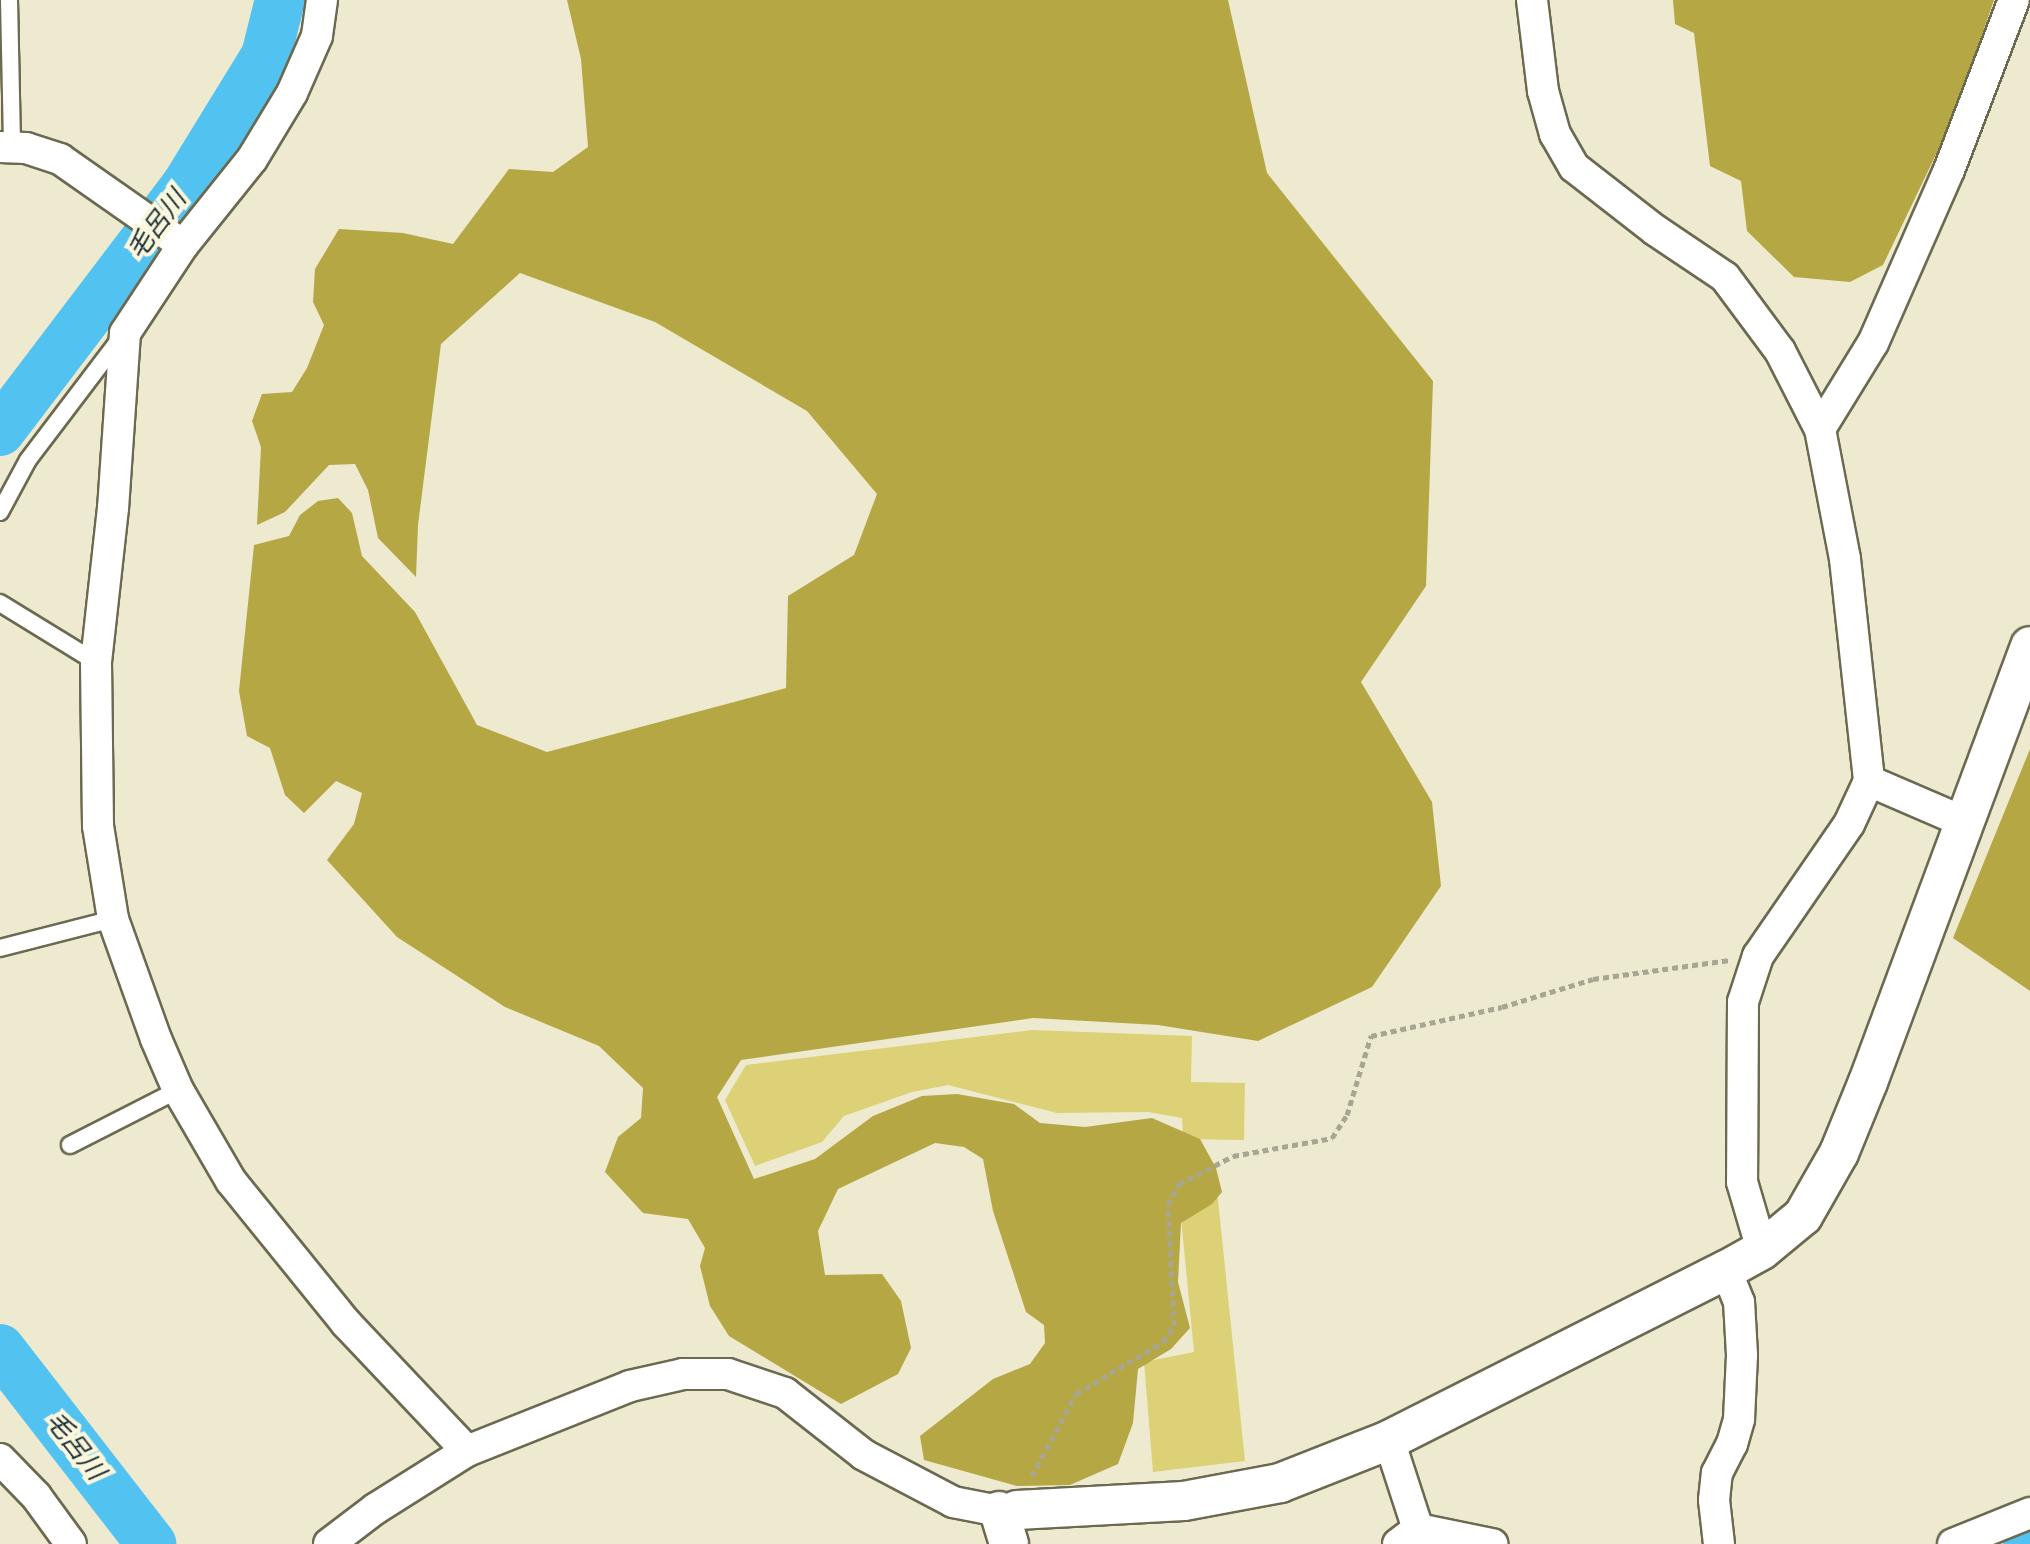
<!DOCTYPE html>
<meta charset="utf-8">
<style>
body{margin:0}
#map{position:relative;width:2030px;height:1544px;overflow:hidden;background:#edeacf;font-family:"Work Sans","Noto Sans JP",sans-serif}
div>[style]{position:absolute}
.green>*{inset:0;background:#ddd177}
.forest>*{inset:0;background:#b5a744}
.river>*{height:50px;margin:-25px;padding:0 25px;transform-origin:25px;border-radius:25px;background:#52c2f0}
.path>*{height:5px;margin-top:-2.5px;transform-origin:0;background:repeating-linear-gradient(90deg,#a8a691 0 6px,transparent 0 10px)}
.roads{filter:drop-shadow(2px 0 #6c6951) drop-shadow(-2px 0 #6c6951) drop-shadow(0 2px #6c6951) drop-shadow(0 -2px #6c6951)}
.service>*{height:16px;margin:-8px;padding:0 8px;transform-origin:8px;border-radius:8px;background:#fff}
.minor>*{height:30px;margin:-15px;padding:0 15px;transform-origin:15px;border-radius:15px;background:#fff}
.tertiary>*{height:38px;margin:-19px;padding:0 19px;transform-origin:19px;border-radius:19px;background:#fff}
span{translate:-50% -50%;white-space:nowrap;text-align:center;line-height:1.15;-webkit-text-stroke:8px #fbf7dc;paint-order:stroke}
.water-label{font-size:26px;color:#1a2d36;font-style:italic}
</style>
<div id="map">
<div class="green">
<i style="clip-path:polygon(1032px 1030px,1192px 1036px,1191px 1082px,1245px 1083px,1244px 1140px,1183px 1139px,1182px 1118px,1148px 1112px,1057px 1113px,948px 1085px,912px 1092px,844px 1116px,822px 1142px,755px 1166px,725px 1100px,746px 1065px)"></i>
<i style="clip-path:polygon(1217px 1190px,1245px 1461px,1153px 1472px,1144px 1362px,1194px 1352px,1179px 1197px)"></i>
</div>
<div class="forest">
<i style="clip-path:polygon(567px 0,1228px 0,1267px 173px,1433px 381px,1426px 586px,1361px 682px,1432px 802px,1441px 886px,1372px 987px,1258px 1041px,1158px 1025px,1033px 1018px,741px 1060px,717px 1097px,754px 1179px,815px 1159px,873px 1116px,922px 1096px,957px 1094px,1014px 1104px,1040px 1123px,1085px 1127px,1152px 1118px,1200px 1139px,1216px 1168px,1222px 1192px,1212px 1204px,1181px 1223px,1178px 1282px,1190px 1328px,1171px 1349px,1138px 1369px,1133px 1423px,1118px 1464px,1070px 1485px,1017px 1486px,924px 1460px,920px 1436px,993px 1379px,1030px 1364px,1045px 1343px,1044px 1325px,1026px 1312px,993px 1211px,983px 1159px,964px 1147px,935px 1143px,838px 1189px,818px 1231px,825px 1275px,882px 1274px,901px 1301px,911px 1348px,898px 1374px,841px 1404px,729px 1336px,710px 1306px,700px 1266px,705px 1248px,688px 1219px,643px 1213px,605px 1172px,618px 1137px,641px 1118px,643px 1088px,599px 1046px,505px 1007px,397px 937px,327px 860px,354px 824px,362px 793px,336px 781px,304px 813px,285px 795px,270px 748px,247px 736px,239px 691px,254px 545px,289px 536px,300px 515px,318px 501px,338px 498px,352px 513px,362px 556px,415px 612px,477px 725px,547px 752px,786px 688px,788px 596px,854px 555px,877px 494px,807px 411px,655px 322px,520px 273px,441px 344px,418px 525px,416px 577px,378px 538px,368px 490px,355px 464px,329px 465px,285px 512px,257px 525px,261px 447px,252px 421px,262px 394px,292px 392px,307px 368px,324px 325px,313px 302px,315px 269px,339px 229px,403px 233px,453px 244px,509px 169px,553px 172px,588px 147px,581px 59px)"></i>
<i style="clip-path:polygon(1673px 0,1994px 0,1952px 121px,1883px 265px,1850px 282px,1794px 277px,1747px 231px,1741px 181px,1710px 166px,1694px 33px,1675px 24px)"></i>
<i style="clip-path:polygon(2030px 749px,2030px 991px,1953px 938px)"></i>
</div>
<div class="river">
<i style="left:0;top:431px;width:308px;rotate:-52.8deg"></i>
<i style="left:186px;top:186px;width:153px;rotate:-58.4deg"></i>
<i style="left:266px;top:56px;width:58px;rotate:-76deg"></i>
<i style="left:0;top:1349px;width:247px;rotate:52.2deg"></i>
<i style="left:2028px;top:1544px;width:2px"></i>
</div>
<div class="path">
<i style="left:1032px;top:1476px;width:93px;rotate:-61.8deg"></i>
<i style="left:1076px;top:1394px;width:101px;rotate:-30.9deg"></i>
<i style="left:1163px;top:1342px;width:19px;rotate:-55deg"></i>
<i style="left:1174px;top:1326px;width:121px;rotate:-92.8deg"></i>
<i style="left:1168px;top:1205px;width:24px;rotate:-62deg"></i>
<i style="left:1179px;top:1184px;width:61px;rotate:-27.4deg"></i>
<i style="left:1233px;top:1156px;width:101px;rotate:-10.3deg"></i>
<i style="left:1332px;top:1138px;width:27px;rotate:-57deg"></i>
<i style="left:1347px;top:1115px;width:83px;rotate:-73.1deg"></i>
<i style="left:1371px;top:1036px;width:134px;rotate:-12.5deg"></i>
<i style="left:1502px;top:1007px;width:95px;rotate:-17.1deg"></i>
<i style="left:1593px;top:979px;width:138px;rotate:-7.9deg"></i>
</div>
<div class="roads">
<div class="service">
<i style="left:9px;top:0;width:148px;rotate:88.8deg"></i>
<i style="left:0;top:512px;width:59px;rotate:-61.7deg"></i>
<i style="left:28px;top:460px;width:156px;rotate:-52.8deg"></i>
<i style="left:0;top:603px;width:113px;rotate:31.6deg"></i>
<i style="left:0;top:948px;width:117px;rotate:-14.4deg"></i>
<i style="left:70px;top:1145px;width:121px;rotate:-27deg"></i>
</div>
<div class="minor">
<i style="left:322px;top:0;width:36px;rotate:98deg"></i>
<i style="left:317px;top:36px;width:62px;rotate:113.7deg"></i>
<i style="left:292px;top:93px;width:77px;rotate:121.2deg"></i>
<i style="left:252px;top:159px;width:110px;rotate:128.7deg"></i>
<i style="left:183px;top:245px;width:105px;rotate:123.4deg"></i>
<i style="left:125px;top:333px;width:175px;rotate:93.9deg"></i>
<i style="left:113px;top:508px;width:155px;rotate:96.3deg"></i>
<i style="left:96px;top:662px;width:164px;rotate:89.3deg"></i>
<i style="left:98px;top:826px;width:94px;rotate:80.8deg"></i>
<i style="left:113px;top:919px;width:127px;rotate:70.3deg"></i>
<i style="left:156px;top:1039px;width:56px;rotate:66.7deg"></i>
<i style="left:178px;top:1090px;width:105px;rotate:59.8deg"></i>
<i style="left:231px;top:1181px;width:183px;rotate:51deg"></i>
<i style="left:346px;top:1323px;width:176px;rotate:46.6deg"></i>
<i style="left:1532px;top:0;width:92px;rotate:83.1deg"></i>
<i style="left:1543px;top:91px;width:45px;rotate:74.4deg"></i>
<i style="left:1555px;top:134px;width:38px;rotate:60deg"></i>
<i style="left:1574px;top:167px;width:103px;rotate:37.9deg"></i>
<i style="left:1655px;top:230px;width:84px;rotate:33.9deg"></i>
<i style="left:1725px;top:277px;width:92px;rotate:53.4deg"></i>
<i style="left:1780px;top:351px;width:88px;rotate:62.9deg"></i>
<i style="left:1820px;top:429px;width:132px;rotate:79.1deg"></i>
<i style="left:1845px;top:559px;width:223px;rotate:83.8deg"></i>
<i style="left:1869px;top:781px;width:47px;rotate:114.9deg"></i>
<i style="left:1849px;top:824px;width:160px;rotate:124.6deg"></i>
<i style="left:1758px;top:956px;width:48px;rotate:108.1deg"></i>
<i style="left:1743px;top:1002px;width:180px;rotate:90.3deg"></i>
<i style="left:1742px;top:1182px;width:71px;rotate:73.6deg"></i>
<i style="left:0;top:147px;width:26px;rotate:2deg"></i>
<i style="left:26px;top:148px;width:36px;rotate:18deg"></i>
<i style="left:60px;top:159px;width:150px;rotate:35deg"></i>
<i style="left:1820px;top:429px;width:101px;rotate:-58.4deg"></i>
<i style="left:1873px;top:343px;width:189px;rotate:-66.3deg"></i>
<i style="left:1949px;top:170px;width:182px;rotate:-69.1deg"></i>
<i style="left:1869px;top:781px;width:101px;rotate:23.3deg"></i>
<i style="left:1389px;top:1440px;width:94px;rotate:72deg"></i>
<i style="left:0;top:1459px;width:52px;rotate:45.8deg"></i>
<i style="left:36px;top:1496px;width:59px;rotate:53.9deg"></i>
<i style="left:329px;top:1544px;width:58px;rotate:-37.3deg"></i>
<i style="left:375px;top:1509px;width:109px;rotate:-32.2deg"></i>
<i style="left:467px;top:1451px;width:175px;rotate:-21.7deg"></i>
<i style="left:630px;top:1386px;width:54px;rotate:-12.8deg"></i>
<i style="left:683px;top:1374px;width:45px"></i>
<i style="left:728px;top:1374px;width:60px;rotate:18.4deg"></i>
<i style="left:785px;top:1393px;width:100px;rotate:38.1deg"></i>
<i style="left:864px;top:1455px;width:101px;rotate:27.8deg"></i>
<i style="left:953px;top:1502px;width:47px;rotate:11.1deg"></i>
<i style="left:999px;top:1511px;width:18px;rotate:-3deg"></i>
<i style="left:1398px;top:1544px;width:25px;rotate:-37deg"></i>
<i style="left:1418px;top:1529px;width:76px;rotate:11.5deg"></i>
<i style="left:1719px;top:1544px;width:44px;rotate:-96.5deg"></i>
<i style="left:1714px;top:1500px;width:27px;rotate:-84deg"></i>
<i style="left:1717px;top:1473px;width:33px;rotate:-63deg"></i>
<i style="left:1732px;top:1444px;width:26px;rotate:-74deg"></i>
<i style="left:1739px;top:1419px;width:64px;rotate:-87.3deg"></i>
<i style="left:1742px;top:1355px;width:53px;rotate:-93.2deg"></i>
<i style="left:1739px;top:1302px;width:35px;rotate:-112deg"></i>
<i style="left:1953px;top:1544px;width:83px;rotate:-21.9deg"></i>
</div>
<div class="tertiary">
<i style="left:1017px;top:1510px;width:167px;rotate:-3.1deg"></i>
<i style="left:1184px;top:1501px;width:98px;rotate:-10.6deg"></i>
<i style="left:1280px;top:1483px;width:117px;rotate:-21.5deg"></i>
<i style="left:1389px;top:1440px;width:377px;rotate:-26.8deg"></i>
<i style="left:1726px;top:1270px;width:41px;rotate:-29.1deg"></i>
<i style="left:1762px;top:1250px;width:53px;rotate:-39.7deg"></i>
<i style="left:1803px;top:1216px;width:73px;rotate:-60.3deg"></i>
<i style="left:1839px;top:1153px;width:77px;rotate:-67.8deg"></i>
<i style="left:1868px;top:1082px;width:465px;rotate:-69.6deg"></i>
<i style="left:999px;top:1511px;width:34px;rotate:73deg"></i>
</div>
</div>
<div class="water-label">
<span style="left:157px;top:225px;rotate:-53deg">毛呂川</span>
<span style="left:75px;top:1446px;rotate:52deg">毛呂川</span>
</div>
</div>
